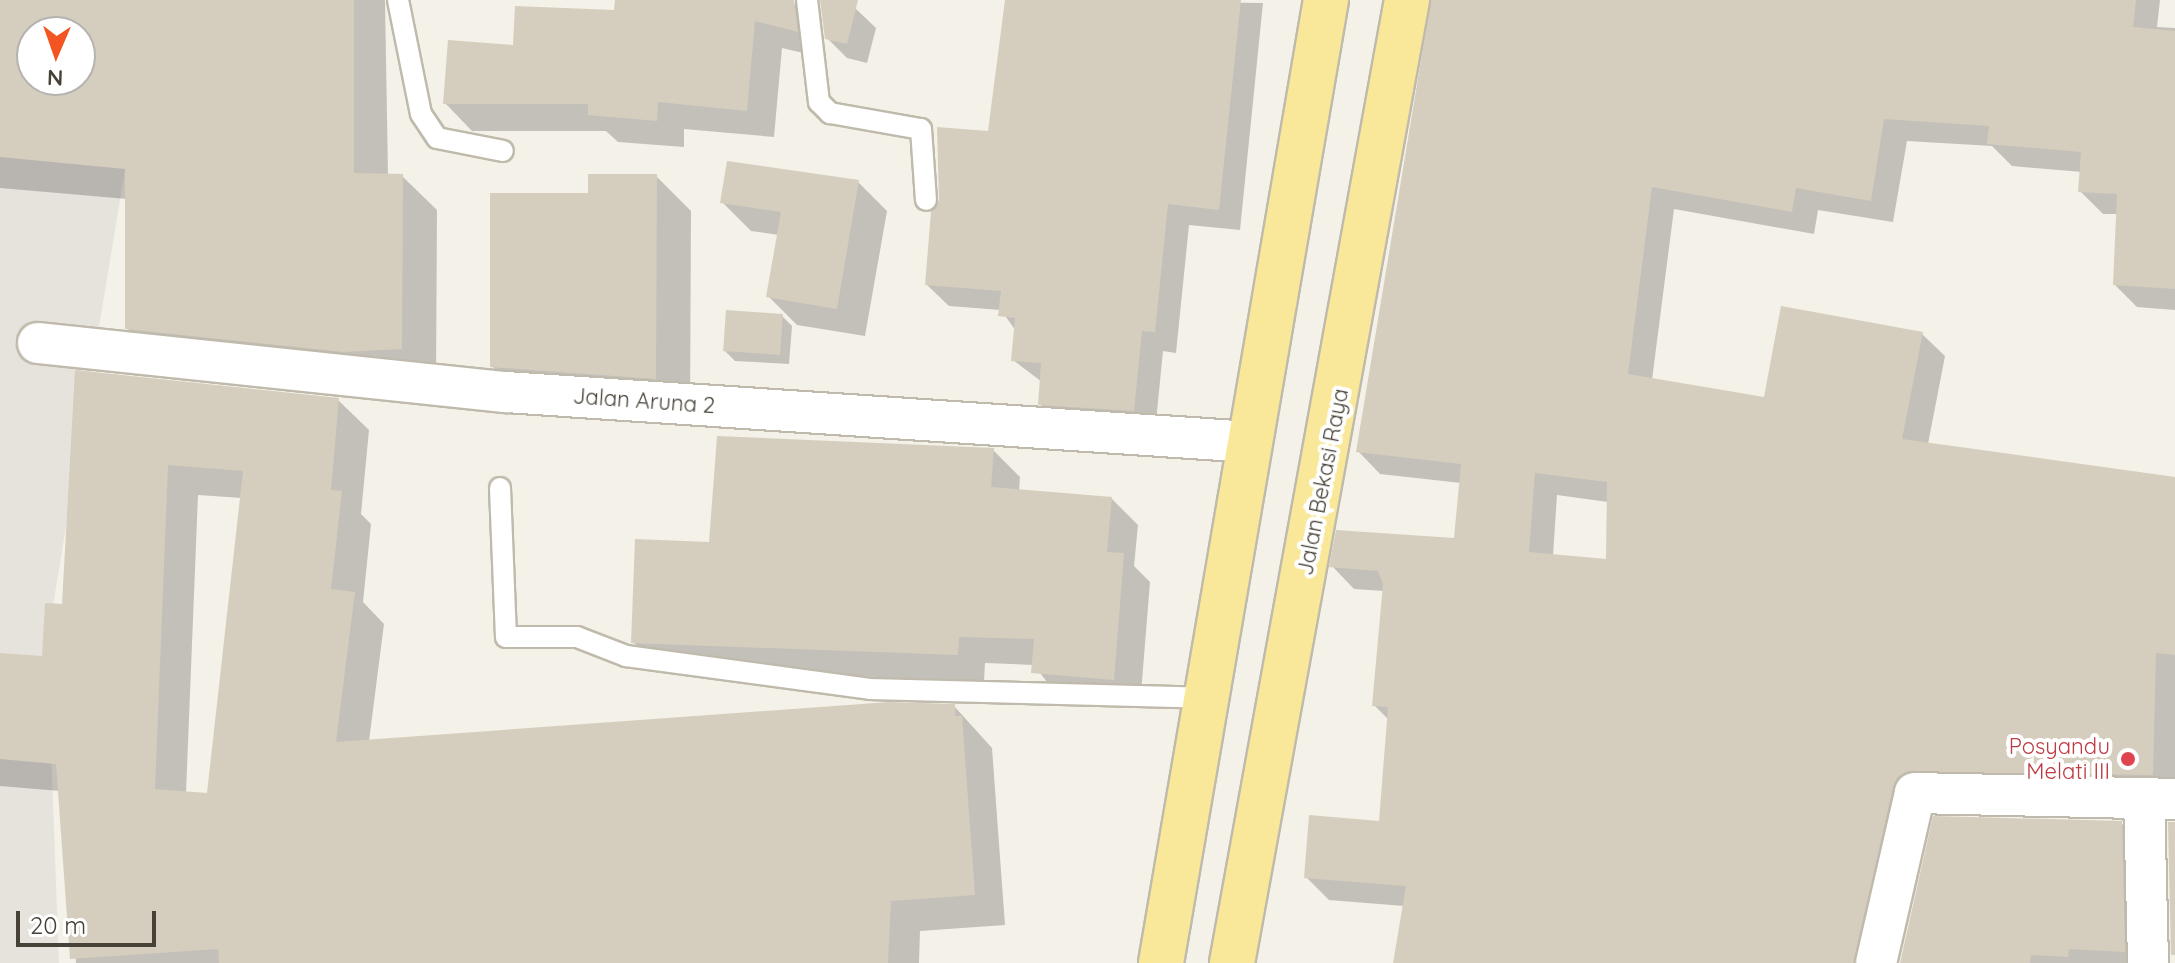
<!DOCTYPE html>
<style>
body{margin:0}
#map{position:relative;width:2175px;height:963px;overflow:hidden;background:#f3f1e8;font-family:Quicksand,sans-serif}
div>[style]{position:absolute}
.industrial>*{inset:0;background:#e6e3dd}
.shadow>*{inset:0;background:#0003}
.building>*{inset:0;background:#d5cebe;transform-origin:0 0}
.roads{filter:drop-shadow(2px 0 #bfbaab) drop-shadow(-2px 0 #bfbaab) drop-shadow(0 2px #bfbaab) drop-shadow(0 -2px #bfbaab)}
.lane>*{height:20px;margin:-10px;padding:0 10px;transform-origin:10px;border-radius:10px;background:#fff}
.street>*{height:40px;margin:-20px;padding:0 20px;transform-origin:20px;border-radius:20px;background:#fff}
.primary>*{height:44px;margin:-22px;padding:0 22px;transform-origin:22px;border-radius:22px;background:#fae89a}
.dots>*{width:22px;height:22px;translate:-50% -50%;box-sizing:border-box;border:4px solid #fff;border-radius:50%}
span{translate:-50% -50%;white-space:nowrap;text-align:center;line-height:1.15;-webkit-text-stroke:8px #fff;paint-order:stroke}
.street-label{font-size:22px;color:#474237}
.health-label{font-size:22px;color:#be3a42}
.right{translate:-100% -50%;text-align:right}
.north{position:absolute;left:16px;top:16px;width:80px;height:80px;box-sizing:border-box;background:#fff;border:2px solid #b5b3af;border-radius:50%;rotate:182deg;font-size:22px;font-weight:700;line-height:32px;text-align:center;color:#474237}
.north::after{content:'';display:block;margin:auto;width:28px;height:36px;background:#f25521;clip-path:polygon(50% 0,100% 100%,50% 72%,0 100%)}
.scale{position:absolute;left:16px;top:911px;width:140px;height:36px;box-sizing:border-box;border:4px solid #474237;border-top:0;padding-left:10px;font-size:24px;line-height:28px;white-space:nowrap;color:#474237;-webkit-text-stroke:6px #fff;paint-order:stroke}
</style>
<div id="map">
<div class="industrial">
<i style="clip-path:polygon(evenodd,0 0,153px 0,47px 642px,59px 963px,0 963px,0 0,32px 32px,80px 32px,80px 80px,32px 80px,32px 32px)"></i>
</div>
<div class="shadow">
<i style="clip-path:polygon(evenodd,0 0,385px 0,388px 175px,402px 176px,437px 210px,436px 383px,162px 363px,127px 328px,127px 199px,0 188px,0 0,32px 32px,80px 32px,80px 80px,32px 80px,32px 32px)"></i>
<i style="clip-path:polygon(617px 0,793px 3px,821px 30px,824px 58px,782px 48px,774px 137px,684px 129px,684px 147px,618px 142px,606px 131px,472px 131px,445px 103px,515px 48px,616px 12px)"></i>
<i style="clip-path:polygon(1007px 0,1263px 3px,1240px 230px,1189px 225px,1176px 353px,1163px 351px,1155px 432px,1061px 425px,1040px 404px,1042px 382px,1013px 360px,1016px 331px,1001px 310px,949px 306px,927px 285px,990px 133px)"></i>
<i style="clip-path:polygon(evenodd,1440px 0,2160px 0,2157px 27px,2175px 28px,2175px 310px,2137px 307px,2115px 285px,2118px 214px,2103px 214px,2080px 191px,2082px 172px,2012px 166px,1992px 146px,1907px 141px,1893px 222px,1818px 210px,1814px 234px,1674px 209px,1652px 380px,1766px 399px,1922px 334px,1945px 356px,1928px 444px,2175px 478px,2175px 801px,1919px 802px,1880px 963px,1395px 963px,1404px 906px,1329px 900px,1306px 877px,1381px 823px,1389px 720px,1374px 705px,1384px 591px,1354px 589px,1332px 566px,1456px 540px,1461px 483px,1380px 474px,1358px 451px,1440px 0,1557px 495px,1608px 502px,1608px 561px,1553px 556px,1557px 495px)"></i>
<i style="clip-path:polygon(855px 8px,876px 28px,867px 63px,847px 58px,827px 38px)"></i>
<i style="clip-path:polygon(656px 176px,691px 211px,690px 413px,527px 401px,492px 366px,590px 195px)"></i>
<i style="clip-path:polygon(858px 182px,887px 211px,865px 336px,797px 325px,768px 296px,779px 235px,751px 231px,723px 203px)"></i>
<i style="clip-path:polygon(782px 316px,792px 326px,789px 364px,735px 361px,725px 351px)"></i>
<i style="clip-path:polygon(evenodd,77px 372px,338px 400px,369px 430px,361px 514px,371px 524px,363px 602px,384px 624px,369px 741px,954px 706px,992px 748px,1005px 925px,920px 931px,919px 963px,76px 963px,60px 791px,0 786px,0 655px,44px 658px,64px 606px,77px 372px,198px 495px,242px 498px,209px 795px,186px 793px,198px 495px)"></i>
<i style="clip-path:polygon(993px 450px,1020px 477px,1019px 491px,1111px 498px,1138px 525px,1134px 566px,1150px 582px,1140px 706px,1060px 699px,1034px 665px,985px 663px,984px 681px,660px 669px,633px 642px,711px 544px)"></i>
<i style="clip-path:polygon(2121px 823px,2144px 846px,2149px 963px,1902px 963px)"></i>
</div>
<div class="building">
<i style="clip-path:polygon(evenodd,0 0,354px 0,354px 173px,403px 174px,402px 349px,343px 352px,125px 329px,125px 169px,0 157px,0 0,32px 32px,80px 32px,80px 80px,32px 80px,32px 32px)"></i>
<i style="clip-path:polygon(615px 0,794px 0,798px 32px,755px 21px,747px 111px,658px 102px,657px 121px,588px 115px,588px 104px,443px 104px,448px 40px,513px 45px,515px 6px,614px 10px)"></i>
<i style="clip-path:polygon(820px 0,858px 0,847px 44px,825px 39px)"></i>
<i style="clip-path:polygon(1005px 0,1241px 0,1219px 210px,1168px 204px,1155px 332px,1142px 331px,1134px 411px,1038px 405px,1041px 363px,1011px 361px,1015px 318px,998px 316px,1001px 291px,925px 285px,931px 212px,939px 200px,937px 127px,988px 131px)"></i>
<i style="clip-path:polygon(evenodd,1431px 0,2136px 0,2133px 27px,2175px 31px,2175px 289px,2113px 285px,2117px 194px,2078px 192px,2081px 152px,1987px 144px,1989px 126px,1884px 119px,1871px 201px,1796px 188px,1792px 212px,1652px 187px,1628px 374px,1764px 397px,1781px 306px,1923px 332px,1902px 439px,2175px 477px,2175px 655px,2156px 653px,2153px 775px,1905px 772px,1893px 788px,1854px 963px,1393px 963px,1406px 886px,1304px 878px,1309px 815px,1379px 821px,1388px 707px,1372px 706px,1383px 584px,1378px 571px,1329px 567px,1336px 530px,1454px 538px,1461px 464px,1356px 452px,1431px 0,1535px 473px,1607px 482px,1606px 559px,1529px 552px,1535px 473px)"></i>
<i style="clip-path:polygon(727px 161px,859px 180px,837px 309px,766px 297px,781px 212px,720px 203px)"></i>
<i style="clip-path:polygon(588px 174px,657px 174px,656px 379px,490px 367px,490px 193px,588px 193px)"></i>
<i style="left:726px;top:310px;width:57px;height:41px;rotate:4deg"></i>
<i style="clip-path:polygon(evenodd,75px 370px,339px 398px,331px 490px,342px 491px,331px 589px,355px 592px,336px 742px,889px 702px,955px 704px,955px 716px,962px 716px,975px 895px,891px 901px,888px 963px,219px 963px,218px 949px,70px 959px,56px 764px,0 759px,0 653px,42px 656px,45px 603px,62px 604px,75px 370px,168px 465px,243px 471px,207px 793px,155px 789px,168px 465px)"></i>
<i style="clip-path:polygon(717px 436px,994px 448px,991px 487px,1112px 497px,1107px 552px,1124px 553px,1114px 680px,1031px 673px,1034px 639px,959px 637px,958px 655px,631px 643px,635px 539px,709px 542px)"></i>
<i style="clip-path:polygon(1933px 816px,2122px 821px,2125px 952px,2069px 949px,2068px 957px,2031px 955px,2030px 963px,1900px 963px)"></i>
<i style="clip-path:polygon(2168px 822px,2175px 822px,2175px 955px,2171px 955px)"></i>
</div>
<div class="roads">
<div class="lane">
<i style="left:398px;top:0;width:116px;rotate:78.6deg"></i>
<i style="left:421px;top:114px;width:29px;rotate:56deg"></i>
<i style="left:437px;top:138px;width:67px;rotate:11.1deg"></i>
<i style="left:807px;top:0;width:103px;rotate:83.3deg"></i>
<i style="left:819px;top:102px;width:16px;rotate:45deg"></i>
<i style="left:830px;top:113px;width:92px;rotate:10deg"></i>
<i style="left:921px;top:129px;width:71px;rotate:86deg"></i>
<i style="left:500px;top:488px;width:149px;rotate:87.7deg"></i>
<i style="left:506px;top:637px;width:71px"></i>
<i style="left:577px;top:637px;width:53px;rotate:21.2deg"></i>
<i style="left:626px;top:656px;width:246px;rotate:7.7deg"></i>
<i style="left:870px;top:689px;width:334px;rotate:1.5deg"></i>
</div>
<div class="street">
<i style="left:38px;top:343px;width:471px;rotate:6deg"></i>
<i style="left:506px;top:392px;width:747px;rotate:3.84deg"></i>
<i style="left:2144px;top:798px;width:165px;rotate:88.6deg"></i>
<i style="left:1876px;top:963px;width:174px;rotate:-77.1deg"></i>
<i style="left:1915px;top:793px;width:260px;rotate:1.3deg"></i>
</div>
<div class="primary">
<i style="left:1161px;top:963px;width:977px;rotate:-80.28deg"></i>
<i style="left:1232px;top:963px;width:979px;rotate:-79.7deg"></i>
</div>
</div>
<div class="dots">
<i style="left:2128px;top:759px;background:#e0444e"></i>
</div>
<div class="street-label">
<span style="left:644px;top:401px;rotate:4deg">Jalan Aruna 2</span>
<span style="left:1323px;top:482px;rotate:-79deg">Jalan Bekasi Raya</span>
</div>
<div class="health-label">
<span class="right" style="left:2110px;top:759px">Posyandu<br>Melati III</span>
</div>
<div class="north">N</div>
<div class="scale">20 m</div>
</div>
